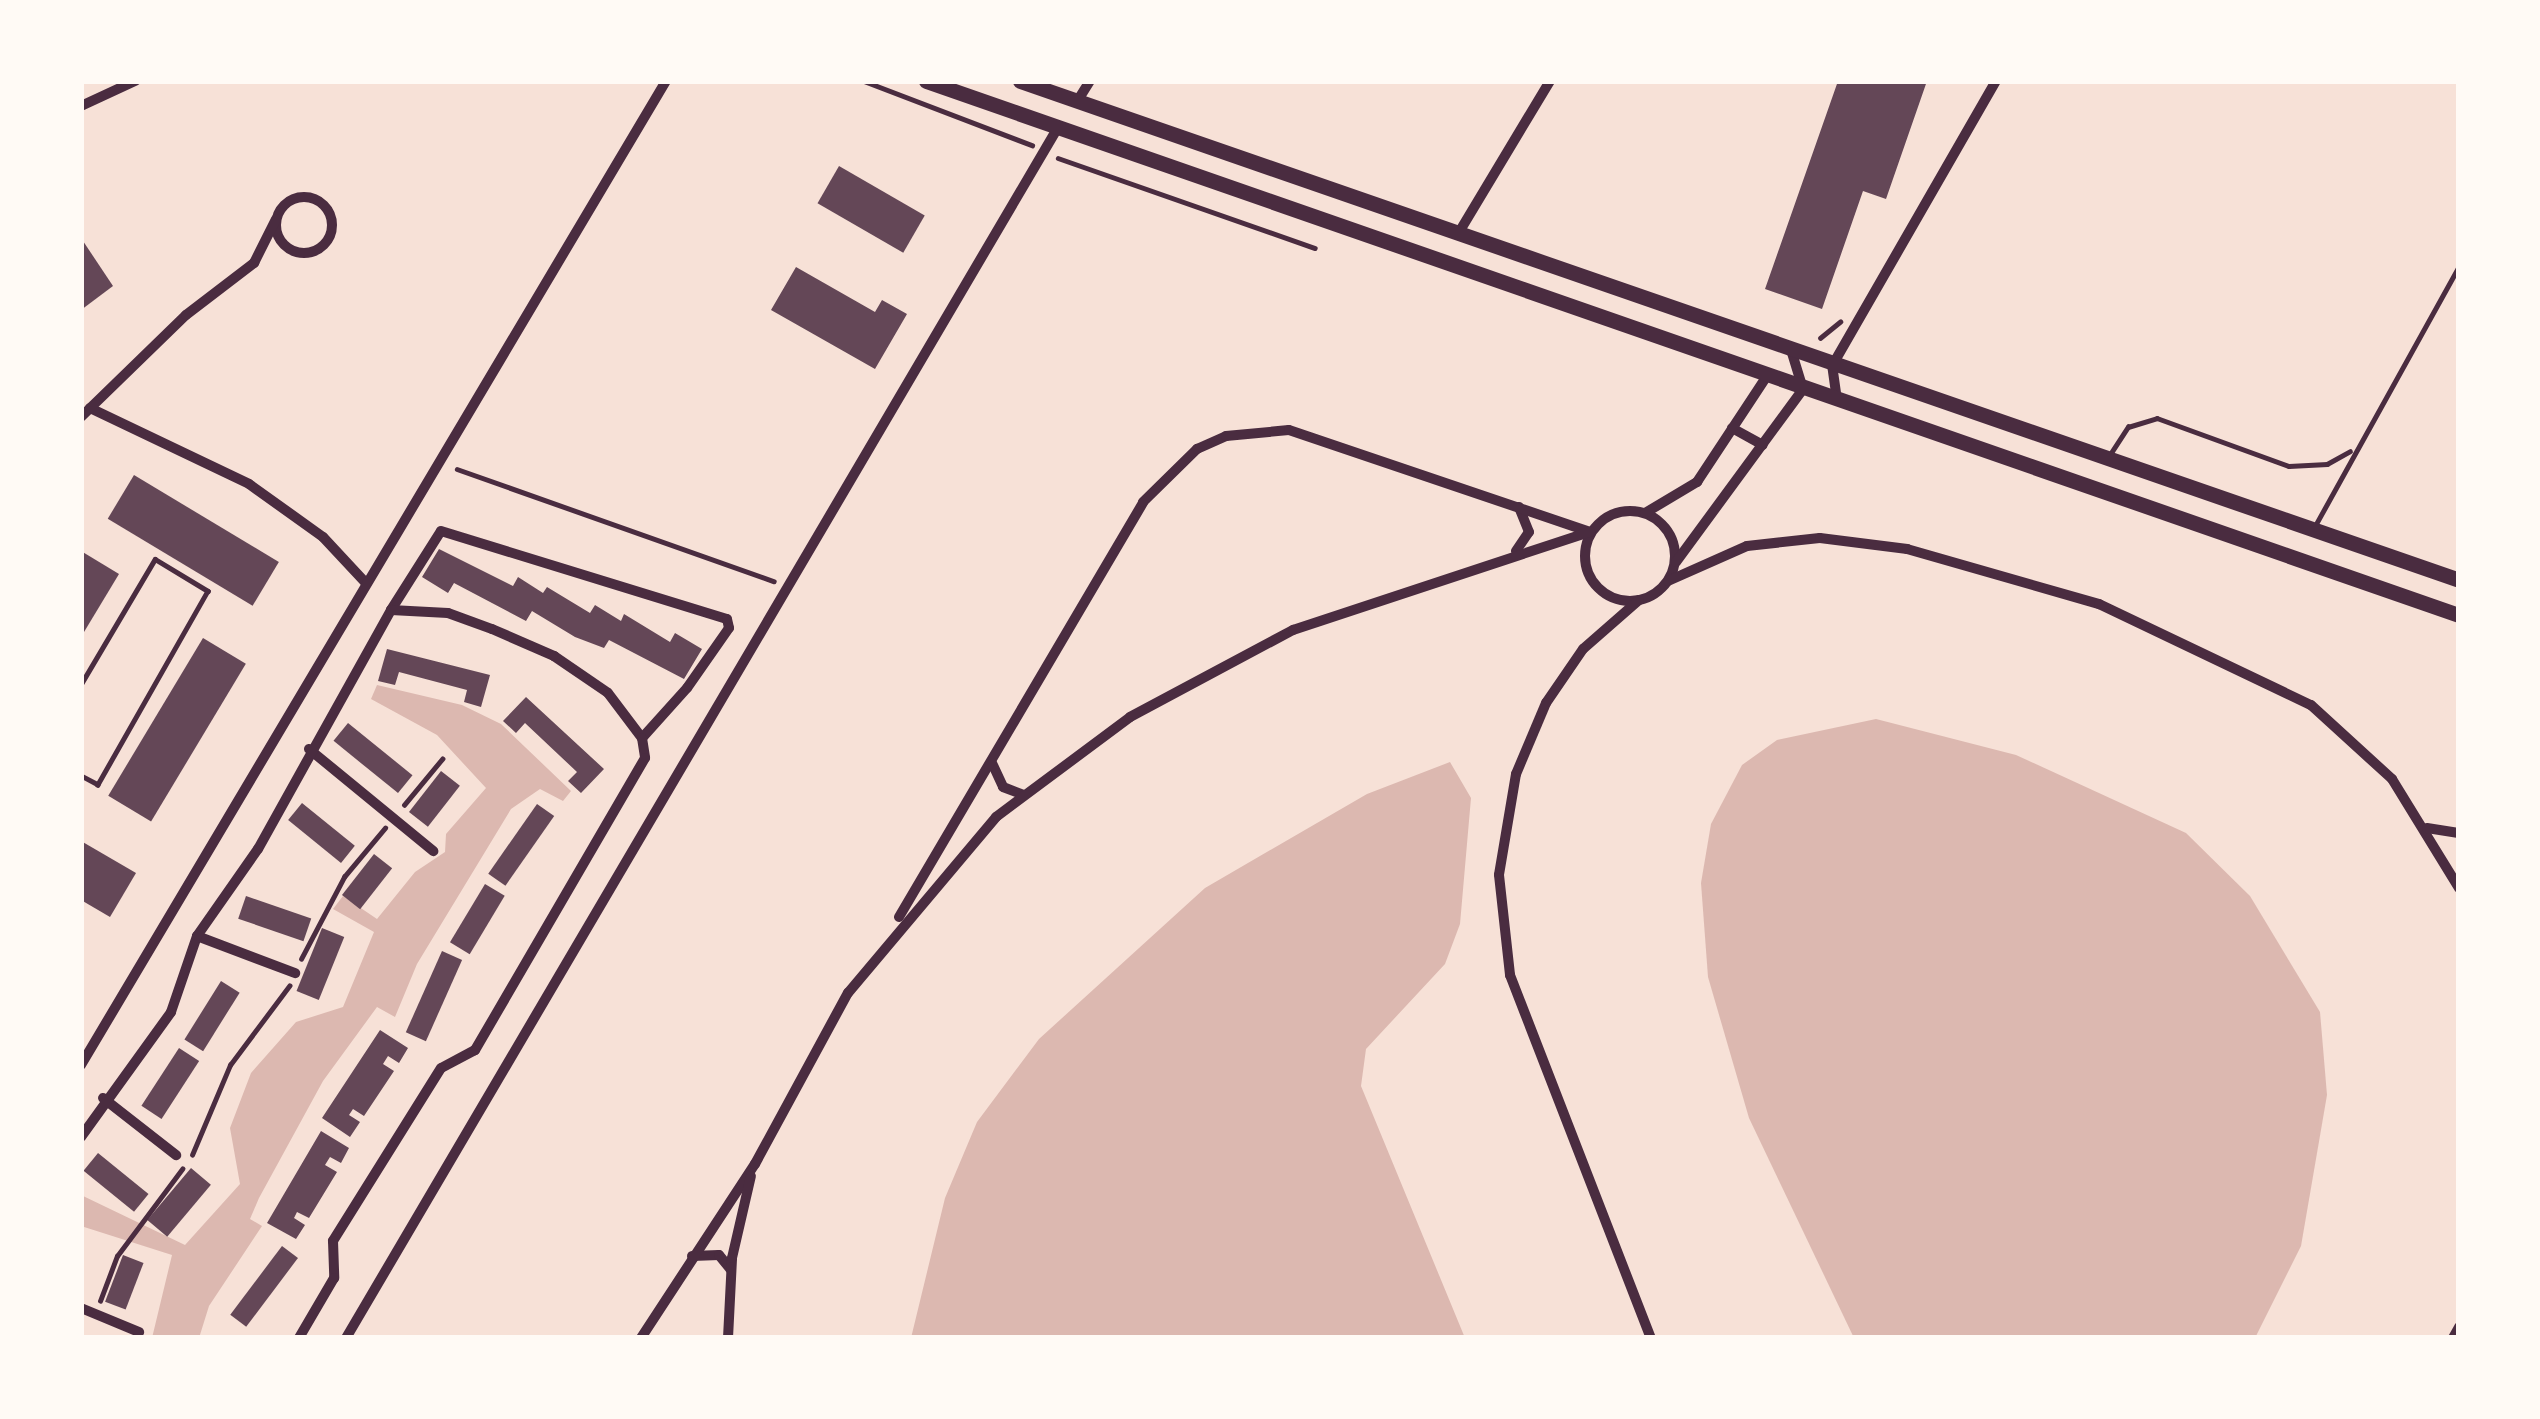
<!DOCTYPE html>
<style>
body{margin:0}
#map{position:relative;width:2540px;height:1419px;overflow:hidden;background:#f7e1d7;font-family:"Fira Sans",sans-serif}
div>[style]{position:absolute}
.water>*{inset:0;background:#dcb8b0}
.building>*{inset:0;background:#644757;transform-origin:0 0}
.path>*{height:4.5px;margin:-2.25px;padding:0 2.25px;transform-origin:2.25px;border-radius:2.25px;background:#4a2c40}
.service>*{height:4.5px;margin:-2.25px;padding:0 2.25px;transform-origin:2.25px;border-radius:2.25px;background:#4a2c40}
.minor>*{height:10px;margin:-5px;padding:0 5px;transform-origin:5px;border-radius:5px;background:#4a2c40}
.minor>.ring{margin:-5px;padding:0;box-sizing:content-box;background:none;border:10px solid #4a2c40;border-radius:50%}
.secondary>*{height:15px;margin:-7.5px;padding:0 7.5px;transform-origin:7.5px;border-radius:7.5px;background:#4a2c40}
span{translate:-50% -50%;white-space:nowrap;text-align:center;line-height:1.15;-webkit-text-stroke:12px #fffaf5;paint-order:stroke}
.frame{position:absolute;inset:0;border:84px solid #fffaf5;pointer-events:none}
</style>
<div id="map">
<div class="water">
<i style="clip-path:polygon(377px 685px,462px 705px,501px 724px,571px 791px,563px 801px,540px 789px,511px 809px,417px 964px,395px 1017px,377px 1007px,323px 1081px,259px 1198px,250px 1219px,262px 1226px,209px 1306px,199px 1338px,152px 1338px,172px 1255px,81px 1226px,81px 1195px,185px 1245px,240px 1184px,230px 1128px,251px 1073px,296px 1022px,343px 1007px,374px 932px,333px 909px,343px 896px,377px 919px,415px 872px,445px 852px,446px 834px,486px 788px,437px 735px,371px 699px)"></i>
<i style="clip-path:polygon(1876px 719px,2016px 755px,2186px 833px,2250px 896px,2320px 1012px,2327px 1095px,2301px 1246px,2255px 1338px,1854px 1338px,1749px 1118px,1708px 977px,1701px 883px,1711px 824px,1742px 765px,1777px 740px)"></i>
<i style="clip-path:polygon(1450px 762px,1471px 798px,1460px 924px,1445px 964px,1366px 1049px,1361px 1086px,1465px 1338px,911px 1338px,945px 1198px,977px 1122px,1039px 1039px,1205px 888px,1367px 794px)"></i>
</div>
<div class="building">
<i style="clip-path:polygon(1838px 81px,1927px 81px,1886px 199px,1863px 191px,1822px 309px,1765px 289px)"></i>
<i style="left:839px;top:166px;width:99px;height:43px;rotate:30deg"></i>
<i style="clip-path:polygon(81px 238px,113px 286px,81px 310px)"></i>
<i style="clip-path:polygon(796px 267px,875px 312px,882px 300px,907px 314px,875px 369px,771px 310px)"></i>
<i style="left:134px;top:475px;width:169px;height:51px;rotate:31deg"></i>
<i style="clip-path:polygon(439px 549px,513px 586px,518px 577px,543px 593px,547px 587px,590px 613px,595px 605px,621px 621px,624px 614px,670px 642px,675px 633px,702px 649px,684px 679px,609px 640px,604px 648px,575px 637px,532px 611px,526px 621px,454px 583px,448px 593px,422px 577px)"></i>
<i style="clip-path:polygon(81px 551px,119px 574px,81px 637px)"></i>
<i style="left:203px;top:638px;width:50px;height:184px;rotate:31deg"></i>
<i style="clip-path:polygon(387px 649px,490px 675px,481px 707px,464px 702px,467px 690px,399px 672px,395px 685px,378px 681px)"></i>
<i style="clip-path:polygon(526px 697px,604px 769px,581px 793px,568px 781px,577px 772px,525px 723px,516px 733px,503px 721px)"></i>
<i style="left:348px;top:723px;width:83px;height:23px;rotate:39deg"></i>
<i style="left:441px;top:771px;width:24px;height:52px;rotate:38deg"></i>
<i style="left:302px;top:803px;width:68px;height:22px;rotate:39deg"></i>
<i style="left:537px;top:804px;width:21px;height:85px;rotate:35deg"></i>
<i style="clip-path:polygon(81px 841px,136px 873px,110px 917px,81px 900px)"></i>
<i style="left:374px;top:854px;width:23px;height:52px;rotate:38deg"></i>
<i style="left:485px;top:884px;width:23px;height:68px;rotate:31deg"></i>
<i style="left:246px;top:896px;width:69px;height:24px;rotate:19deg"></i>
<i style="left:322px;top:928px;width:24px;height:68px;rotate:22deg"></i>
<i style="left:442px;top:951px;width:22px;height:89px;rotate:24deg"></i>
<i style="left:221px;top:981px;width:22px;height:69px;rotate:32deg"></i>
<i style="clip-path:polygon(380px 1030px,408px 1048px,399px 1063px,388px 1056px,383px 1064px,394px 1071px,364px 1116px,353px 1109px,349px 1115px,360px 1122px,350px 1137px,322px 1118px)"></i>
<i style="left:179px;top:1048px;width:24px;height:69px;rotate:33deg"></i>
<i style="clip-path:polygon(321px 1131px,349px 1148px,341px 1163px,330px 1157px,325px 1165px,337px 1172px,309px 1218px,297px 1212px,294px 1218px,305px 1225px,296px 1239px,267px 1223px)"></i>
<i style="left:98px;top:1153px;width:65px;height:23px;rotate:39deg"></i>
<i style="left:191px;top:1168px;width:26px;height:68px;rotate:40deg"></i>
<i style="left:282px;top:1246px;width:20px;height:86px;rotate:37deg"></i>
<i style="left:123px;top:1255px;width:22px;height:50px;rotate:21deg"></i>
</div>
<div class="path">
<i style="left:864px;top:81px;width:180px;rotate:20.9deg"></i>
<i style="left:1058px;top:158px;width:272px;rotate:19.3deg"></i>
<i style="left:1820px;top:338px;width:26px;rotate:-39deg"></i>
<i style="left:457px;top:469px;width:336px;rotate:19.5deg"></i>
<i style="left:404px;top:805px;width:60px;rotate:-50.4deg"></i>
<i style="left:301px;top:959px;width:93px;rotate:-62.3deg"></i>
<i style="left:344px;top:877px;width:64px;rotate:-50.1deg"></i>
<i style="left:192px;top:1155px;width:98px;rotate:-67.1deg"></i>
<i style="left:230px;top:1065px;width:99px;rotate:-53.2deg"></i>
<i style="left:100px;top:1301px;width:48px;rotate:-69.3deg"></i>
<i style="left:117px;top:1256px;width:109px;rotate:-53.2deg"></i>
</div>
<div class="service">
<i style="left:2109px;top:456px;width:35px;rotate:-57deg"></i>
<i style="left:2128px;top:427px;width:30px;rotate:-17deg"></i>
<i style="left:2157px;top:418px;width:140px;rotate:20deg"></i>
<i style="left:2289px;top:466px;width:38px;rotate:-3deg"></i>
<i style="left:2327px;top:464px;width:26px;rotate:-29deg"></i>
<i style="left:2316px;top:524px;width:295px;rotate:-61deg"></i>
<i style="left:81px;top:684px;width:145px;rotate:-59.4deg"></i>
<i style="left:155px;top:559px;width:62px;rotate:31.1deg"></i>
<i style="left:208px;top:591px;width:223px;rotate:119.6deg"></i>
<i style="left:98px;top:785px;width:19px;rotate:-152deg"></i>
</div>
<div class="minor">
<i style="left:1078px;top:100px;width:22px;rotate:-58deg"></i>
<i style="left:81px;top:106px;width:60px;rotate:-24.8deg"></i>
<i class="ring" style="left:276px;top:197px;width:46px;height:46px"></i>
<i style="left:1458px;top:234px;width:179px;rotate:-59deg"></i>
<i style="left:1837px;top:400px;width:34px;rotate:-98deg"></i>
<i style="left:1832px;top:366px;width:329px;rotate:-60.1deg"></i>
<i style="left:90px;top:408px;width:176px;rotate:25.5deg"></i>
<i style="left:249px;top:484px;width:91px;rotate:35.6deg"></i>
<i style="left:323px;top:537px;width:62px;rotate:47deg"></i>
<i style="left:81px;top:417px;width:146px;rotate:-44.2deg"></i>
<i style="left:186px;top:315px;width:86px;rotate:-37.4deg"></i>
<i style="left:254px;top:263px;width:49px;rotate:-63.4deg"></i>
<i style="left:1732px;top:428px;width:35px;rotate:29deg"></i>
<i class="ring" style="left:1585px;top:511px;width:80px;height:80px"></i>
<i style="left:1645px;top:513px;width:61px;rotate:-30.8deg"></i>
<i style="left:1697px;top:482px;width:127px;rotate:-56.6deg"></i>
<i style="left:1516px;top:551px;width:23px;rotate:-56deg"></i>
<i style="left:1529px;top:532px;width:27px;rotate:-112deg"></i>
<i style="left:1676px;top:562px;width:215px;rotate:-53.7deg"></i>
<i style="left:1803px;top:389px;width:38px;rotate:-107deg"></i>
<i style="left:1668px;top:581px;width:86px;rotate:-23.9deg"></i>
<i style="left:1747px;top:546px;width:73px;rotate:-6.3deg"></i>
<i style="left:1820px;top:538px;width:88px;rotate:7.2deg"></i>
<i style="left:1907px;top:549px;width:200px;rotate:16deg"></i>
<i style="left:2099px;top:604px;width:235px;rotate:25.5deg"></i>
<i style="left:2311px;top:705px;width:110px;rotate:42.4deg"></i>
<i style="left:2392px;top:779px;width:128px;rotate:58.4deg"></i>
<i style="left:1639px;top:600px;width:74px;rotate:138.8deg"></i>
<i style="left:1583px;top:649px;width:65px;rotate:124.4deg"></i>
<i style="left:1546px;top:703px;width:77px;rotate:112.9deg"></i>
<i style="left:1516px;top:774px;width:102px;rotate:99.6deg"></i>
<i style="left:1499px;top:875px;width:101px;rotate:83.7deg"></i>
<i style="left:1510px;top:975px;width:389px;rotate:68.8deg"></i>
<i style="left:391px;top:610px;width:93px;rotate:-57.7deg"></i>
<i style="left:441px;top:531px;width:299px;rotate:17.1deg"></i>
<i style="left:727px;top:619px;width:9px;rotate:77deg"></i>
<i style="left:729px;top:628px;width:73px;rotate:125deg"></i>
<i style="left:687px;top:688px;width:67px;rotate:132deg"></i>
<i style="left:309px;top:749px;width:161px;rotate:39.4deg"></i>
<i style="left:992px;top:763px;width:26px;rotate:65deg"></i>
<i style="left:1003px;top:787px;width:22px;rotate:21deg"></i>
<i style="left:2427px;top:828px;width:32px;rotate:9deg"></i>
<i style="left:899px;top:917px;width:481px;rotate:-59.5deg"></i>
<i style="left:1143px;top:502px;width:76px;rotate:-44.5deg"></i>
<i style="left:1197px;top:449px;width:32px;rotate:-24deg"></i>
<i style="left:1226px;top:436px;width:63px;rotate:-5.4deg"></i>
<i style="left:1289px;top:430px;width:318px;rotate:18.7deg"></i>
<i style="left:197px;top:936px;width:105px;rotate:20.7deg"></i>
<i style="left:81px;top:1065px;width:1145px;rotate:-59.27deg"></i>
<i style="left:103px;top:1098px;width:93px;rotate:38deg"></i>
<i style="left:81px;top:1137px;width:154px;rotate:-54.2deg"></i>
<i style="left:171px;top:1012px;width:80px;rotate:-71.1deg"></i>
<i style="left:197px;top:936px;width:106px;rotate:-55deg"></i>
<i style="left:258px;top:849px;width:274px;rotate:-60.9deg"></i>
<i style="left:391px;top:610px;width:57px;rotate:3deg"></i>
<i style="left:448px;top:613px;width:47px;rotate:20deg"></i>
<i style="left:492px;top:629px;width:68px;rotate:23.5deg"></i>
<i style="left:554px;top:656px;width:65px;rotate:34.4deg"></i>
<i style="left:608px;top:693px;width:56px;rotate:52.9deg"></i>
<i style="left:642px;top:738px;width:20px;rotate:81deg"></i>
<i style="left:645px;top:758px;width:338px;rotate:120.2deg"></i>
<i style="left:475px;top:1050px;width:38px;rotate:152deg"></i>
<i style="left:441px;top:1068px;width:204px;rotate:122deg"></i>
<i style="left:333px;top:1241px;width:37px;rotate:88deg"></i>
<i style="left:334px;top:1278px;width:69px;rotate:120.3deg"></i>
<i style="left:692px;top:1256px;width:27px;rotate:-2deg"></i>
<i style="left:719px;top:1255px;width:19px;rotate:51deg"></i>
<i style="left:81px;top:1308px;width:63px;rotate:22.5deg"></i>
<i style="left:346px;top:1338px;width:1403px;rotate:-59.54deg"></i>
<i style="left:641px;top:1338px;width:208px;rotate:-56.8deg"></i>
<i style="left:755px;top:1164px;width:195px;rotate:-61.5deg"></i>
<i style="left:848px;top:993px;width:230px;rotate:-49.9deg"></i>
<i style="left:996px;top:817px;width:167px;rotate:-36.7deg"></i>
<i style="left:1130px;top:717px;width:185px;rotate:-28.1deg"></i>
<i style="left:1293px;top:630px;width:313px;rotate:-18.3deg"></i>
<i style="left:728px;top:1338px;width:80px;rotate:-87.1deg"></i>
<i style="left:732px;top:1258px;width:84px;rotate:-77deg"></i>
<i style="left:2453px;top:1338px;width:13px;rotate:-61deg"></i>
</div>
<div class="secondary">
<i style="left:926px;top:81px;width:1623px;rotate:19.21deg"></i>
<i style="left:1020px;top:81px;width:1523px;rotate:19.12deg"></i>
</div>
<div class="frame"></div>
</div>
